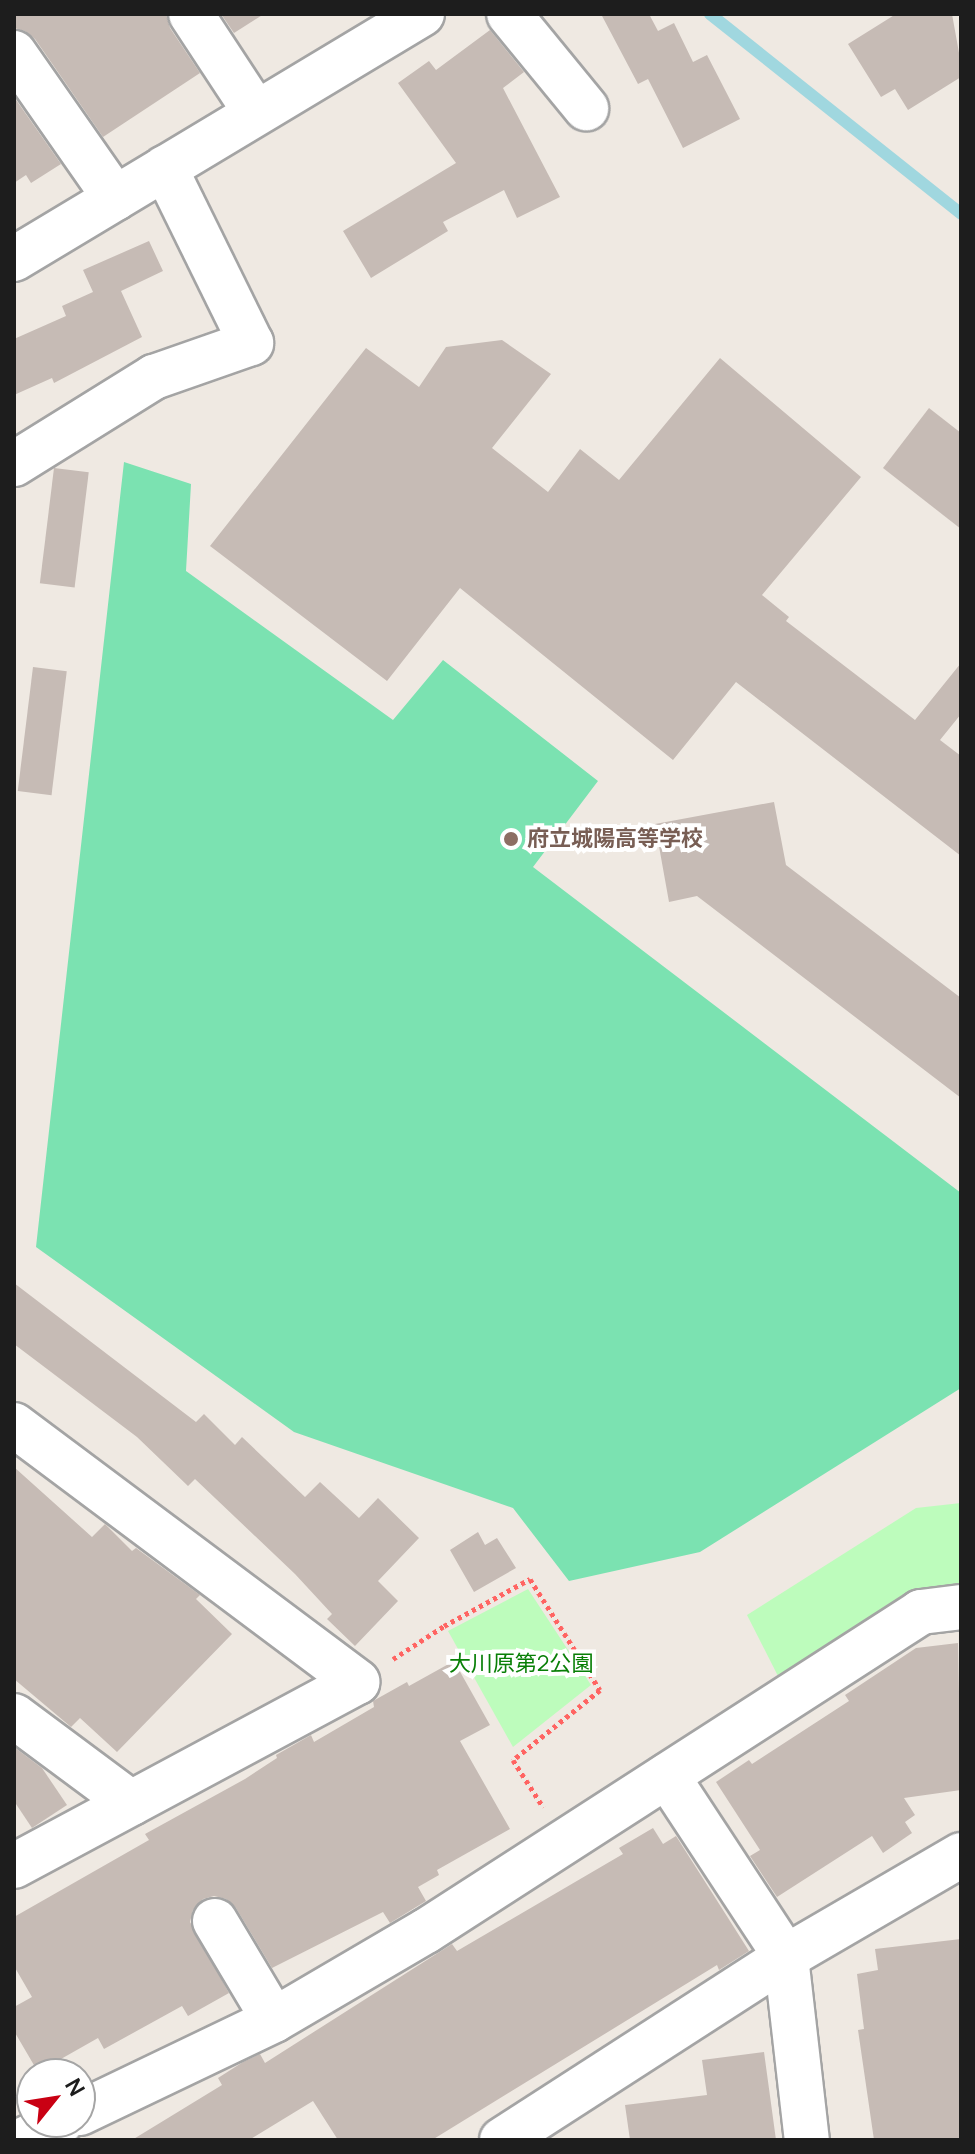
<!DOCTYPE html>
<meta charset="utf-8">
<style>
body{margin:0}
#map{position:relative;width:975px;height:2154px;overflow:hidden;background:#efe9e2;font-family:Manrope,"Noto Sans JP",sans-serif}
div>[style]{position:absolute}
.park>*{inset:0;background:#bdfcbc}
.pitch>*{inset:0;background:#7be2b1}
.stream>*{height:12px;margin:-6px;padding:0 6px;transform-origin:6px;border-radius:6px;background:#a0d7df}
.building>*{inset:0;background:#c6bbb5;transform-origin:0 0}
.path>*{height:5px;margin-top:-2.5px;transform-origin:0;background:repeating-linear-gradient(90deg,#ff6462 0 4px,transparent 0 8px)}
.roads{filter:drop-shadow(2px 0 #a4a4a4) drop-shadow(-2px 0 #a4a4a4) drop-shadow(0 2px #a4a4a4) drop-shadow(0 -2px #a4a4a4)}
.minor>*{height:44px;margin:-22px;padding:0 22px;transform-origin:22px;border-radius:22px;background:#fff}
.dots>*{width:22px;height:22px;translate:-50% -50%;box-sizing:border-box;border:4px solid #fff;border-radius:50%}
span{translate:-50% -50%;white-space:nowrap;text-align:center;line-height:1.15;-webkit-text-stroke:8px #fff;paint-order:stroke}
.education-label{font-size:22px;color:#785e54;font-weight:700}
.left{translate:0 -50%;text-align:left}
.park-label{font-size:22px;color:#087f06}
.frame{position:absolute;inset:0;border:16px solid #1d1d1d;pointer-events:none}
.north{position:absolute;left:16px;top:2058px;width:80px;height:80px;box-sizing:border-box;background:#fff;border:2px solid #a5a5a5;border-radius:50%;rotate:60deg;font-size:22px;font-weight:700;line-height:32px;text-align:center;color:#1d1d1d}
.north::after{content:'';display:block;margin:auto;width:28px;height:36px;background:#c90013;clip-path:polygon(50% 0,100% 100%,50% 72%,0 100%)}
</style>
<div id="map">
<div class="park">
<i style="clip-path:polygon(961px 1503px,961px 1590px,779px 1678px,747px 1615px,916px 1508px)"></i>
<i style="clip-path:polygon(528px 1589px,591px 1685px,513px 1747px,448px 1631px)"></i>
</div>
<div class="pitch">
<i style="clip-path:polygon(124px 462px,191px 484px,186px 571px,393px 720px,443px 660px,598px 781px,533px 867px,961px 1193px,961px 1388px,700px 1552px,569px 1581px,513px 1508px,294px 1432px,36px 1247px)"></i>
</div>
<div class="stream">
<i style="left:710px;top:14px;width:321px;rotate:38.5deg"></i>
</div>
<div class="building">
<i style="clip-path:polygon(14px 14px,166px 14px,170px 28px,200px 73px,103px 137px,35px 39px,25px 31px,14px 28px)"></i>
<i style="clip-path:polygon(221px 14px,264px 14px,234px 33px)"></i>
<i style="clip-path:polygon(601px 14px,649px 14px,658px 31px,674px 23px,693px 62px,707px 55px,740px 119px,683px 148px,648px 79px,638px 84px)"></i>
<i style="clip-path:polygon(896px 14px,952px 14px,961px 64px,961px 77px,908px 110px,895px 89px,881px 97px,848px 44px)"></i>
<i style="clip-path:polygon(490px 30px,524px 72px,503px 88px,560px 197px,517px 218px,504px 190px,443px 222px,448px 231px,371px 278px,343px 231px,456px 163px,398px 83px,429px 61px,436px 70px)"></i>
<i style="clip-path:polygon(14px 97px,61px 164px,31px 183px,26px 175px,14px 183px)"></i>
<i style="clip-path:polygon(149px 241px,163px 271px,121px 291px,142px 337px,54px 383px,52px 378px,14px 395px,14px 339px,66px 316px,62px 306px,93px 292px,83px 270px)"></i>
<i style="clip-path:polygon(502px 340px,551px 374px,492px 448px,548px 492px,580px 449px,619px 480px,720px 358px,861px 477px,762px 595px,789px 617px,786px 621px,915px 720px,961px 663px,961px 714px,940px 740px,961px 756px,961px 856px,736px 682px,673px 760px,460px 588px,387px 681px,210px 546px,366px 348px,419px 387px,446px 347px)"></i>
<i style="clip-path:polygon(929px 408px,961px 433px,961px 529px,883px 468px)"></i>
<i style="left:54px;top:468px;width:35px;height:116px;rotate:7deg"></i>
<i style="left:33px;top:667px;width:34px;height:125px;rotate:7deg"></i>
<i style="clip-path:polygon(774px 802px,786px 865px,961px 998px,961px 1098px,697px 896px,669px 902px,655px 824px)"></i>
<i style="clip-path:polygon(14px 1283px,196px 1422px,204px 1414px,235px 1445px,242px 1437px,305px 1497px,320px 1482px,359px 1518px,378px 1498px,419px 1538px,378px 1581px,398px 1601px,355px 1646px,327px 1619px,332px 1614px,295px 1574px,195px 1479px,188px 1486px,137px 1437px,14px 1344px)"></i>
<i style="clip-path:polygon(14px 1467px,92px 1537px,105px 1524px,132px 1551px,136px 1548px,200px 1595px,196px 1599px,232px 1634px,117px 1752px,80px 1718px,71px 1727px,14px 1679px)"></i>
<i style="clip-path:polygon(478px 1532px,485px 1545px,497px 1538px,516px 1568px,474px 1592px,450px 1550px)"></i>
<i style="clip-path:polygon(958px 1643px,961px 1790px,904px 1798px,915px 1815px,905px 1822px,912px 1833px,883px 1853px,872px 1836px,777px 1897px,750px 1856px,760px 1850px,716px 1782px,749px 1760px,752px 1764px,849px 1701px,845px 1695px,916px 1648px)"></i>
<i style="clip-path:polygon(454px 1661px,490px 1725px,460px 1741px,510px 1829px,437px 1870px,439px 1875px,418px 1887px,426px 1901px,390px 1923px,383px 1912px,272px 1968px,236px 1908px,226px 1899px,214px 1896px,203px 1899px,193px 1910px,190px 1922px,229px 1993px,188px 2016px,182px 2006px,104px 2049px,98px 2038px,38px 2072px,14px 2031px,14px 2007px,32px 1997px,14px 1966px,14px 1917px,149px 1840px,145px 1834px,245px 1779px,277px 1758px,276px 1755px,311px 1735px,314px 1742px,374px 1707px,373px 1701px,407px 1682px,409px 1686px)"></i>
<i style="clip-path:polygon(14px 1747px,42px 1768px,67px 1805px,32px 1828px,14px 1801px)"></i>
<i style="clip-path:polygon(653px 1828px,663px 1844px,676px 1836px,749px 1951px,719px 1970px,717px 1965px,432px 2140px,338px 2140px,313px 2101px,249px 2140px,132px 2140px,222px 2085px,218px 2078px,243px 2062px,260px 2054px,265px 2063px,452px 1944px,457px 1951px,623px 1854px,619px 1848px)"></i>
<i style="clip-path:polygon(961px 1939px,961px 2140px,874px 2140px,858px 2030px,864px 2029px,857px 1974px,878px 1970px,875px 1949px)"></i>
<i style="clip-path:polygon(764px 2052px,776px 2140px,630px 2140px,625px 2105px,707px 2095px,702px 2060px)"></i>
</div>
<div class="path">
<i style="left:393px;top:1659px;width:61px;rotate:-32.9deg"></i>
<i style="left:444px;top:1626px;width:98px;rotate:-28.7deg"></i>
<i style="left:530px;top:1579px;width:131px;rotate:57.8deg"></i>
<i style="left:600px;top:1690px;width:112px;rotate:141.2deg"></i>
<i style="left:513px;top:1760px;width:56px;rotate:57.4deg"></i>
</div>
<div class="roads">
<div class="minor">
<i style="left:191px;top:14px;width:118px;rotate:56.7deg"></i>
<i style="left:509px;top:14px;width:122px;rotate:50.7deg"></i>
<i style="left:14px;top:53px;width:177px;rotate:55.1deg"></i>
<i style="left:14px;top:259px;width:476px;rotate:-31deg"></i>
<i style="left:14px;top:464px;width:165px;rotate:-31.9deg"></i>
<i style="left:154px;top:377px;width:103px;rotate:-19.3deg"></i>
<i style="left:251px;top:343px;width:195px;rotate:-116.2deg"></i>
<i style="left:14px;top:1425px;width:429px;rotate:36.8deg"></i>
<i style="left:357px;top:1682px;width:389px;rotate:151.8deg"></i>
<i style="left:14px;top:1716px;width:146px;rotate:36.6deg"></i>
<i style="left:667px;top:1776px;width:217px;rotate:56.7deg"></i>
<i style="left:786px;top:1957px;width:184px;rotate:83.5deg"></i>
<i style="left:215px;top:1921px;width:115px;rotate:59.2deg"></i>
<i style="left:80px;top:2113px;width:215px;rotate:-25.6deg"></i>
<i style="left:274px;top:2020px;width:176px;rotate:-30.4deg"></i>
<i style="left:426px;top:1931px;width:589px;rotate:-32.8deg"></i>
<i style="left:921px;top:1612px;width:40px;rotate:-7.1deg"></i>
<i style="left:23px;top:2140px;width:42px;rotate:-25.3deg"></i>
<i style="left:502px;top:2140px;width:338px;rotate:-32.8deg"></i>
<i style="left:786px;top:1957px;width:203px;rotate:-30.2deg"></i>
</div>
</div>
<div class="dots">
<i style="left:511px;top:839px;background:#8d6e63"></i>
</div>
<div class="education-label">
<span class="left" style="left:527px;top:839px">府立城陽高等学校</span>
</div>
<div class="park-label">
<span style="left:521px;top:1664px">大川原第2公園</span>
</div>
<div class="frame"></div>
<div class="north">N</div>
</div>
